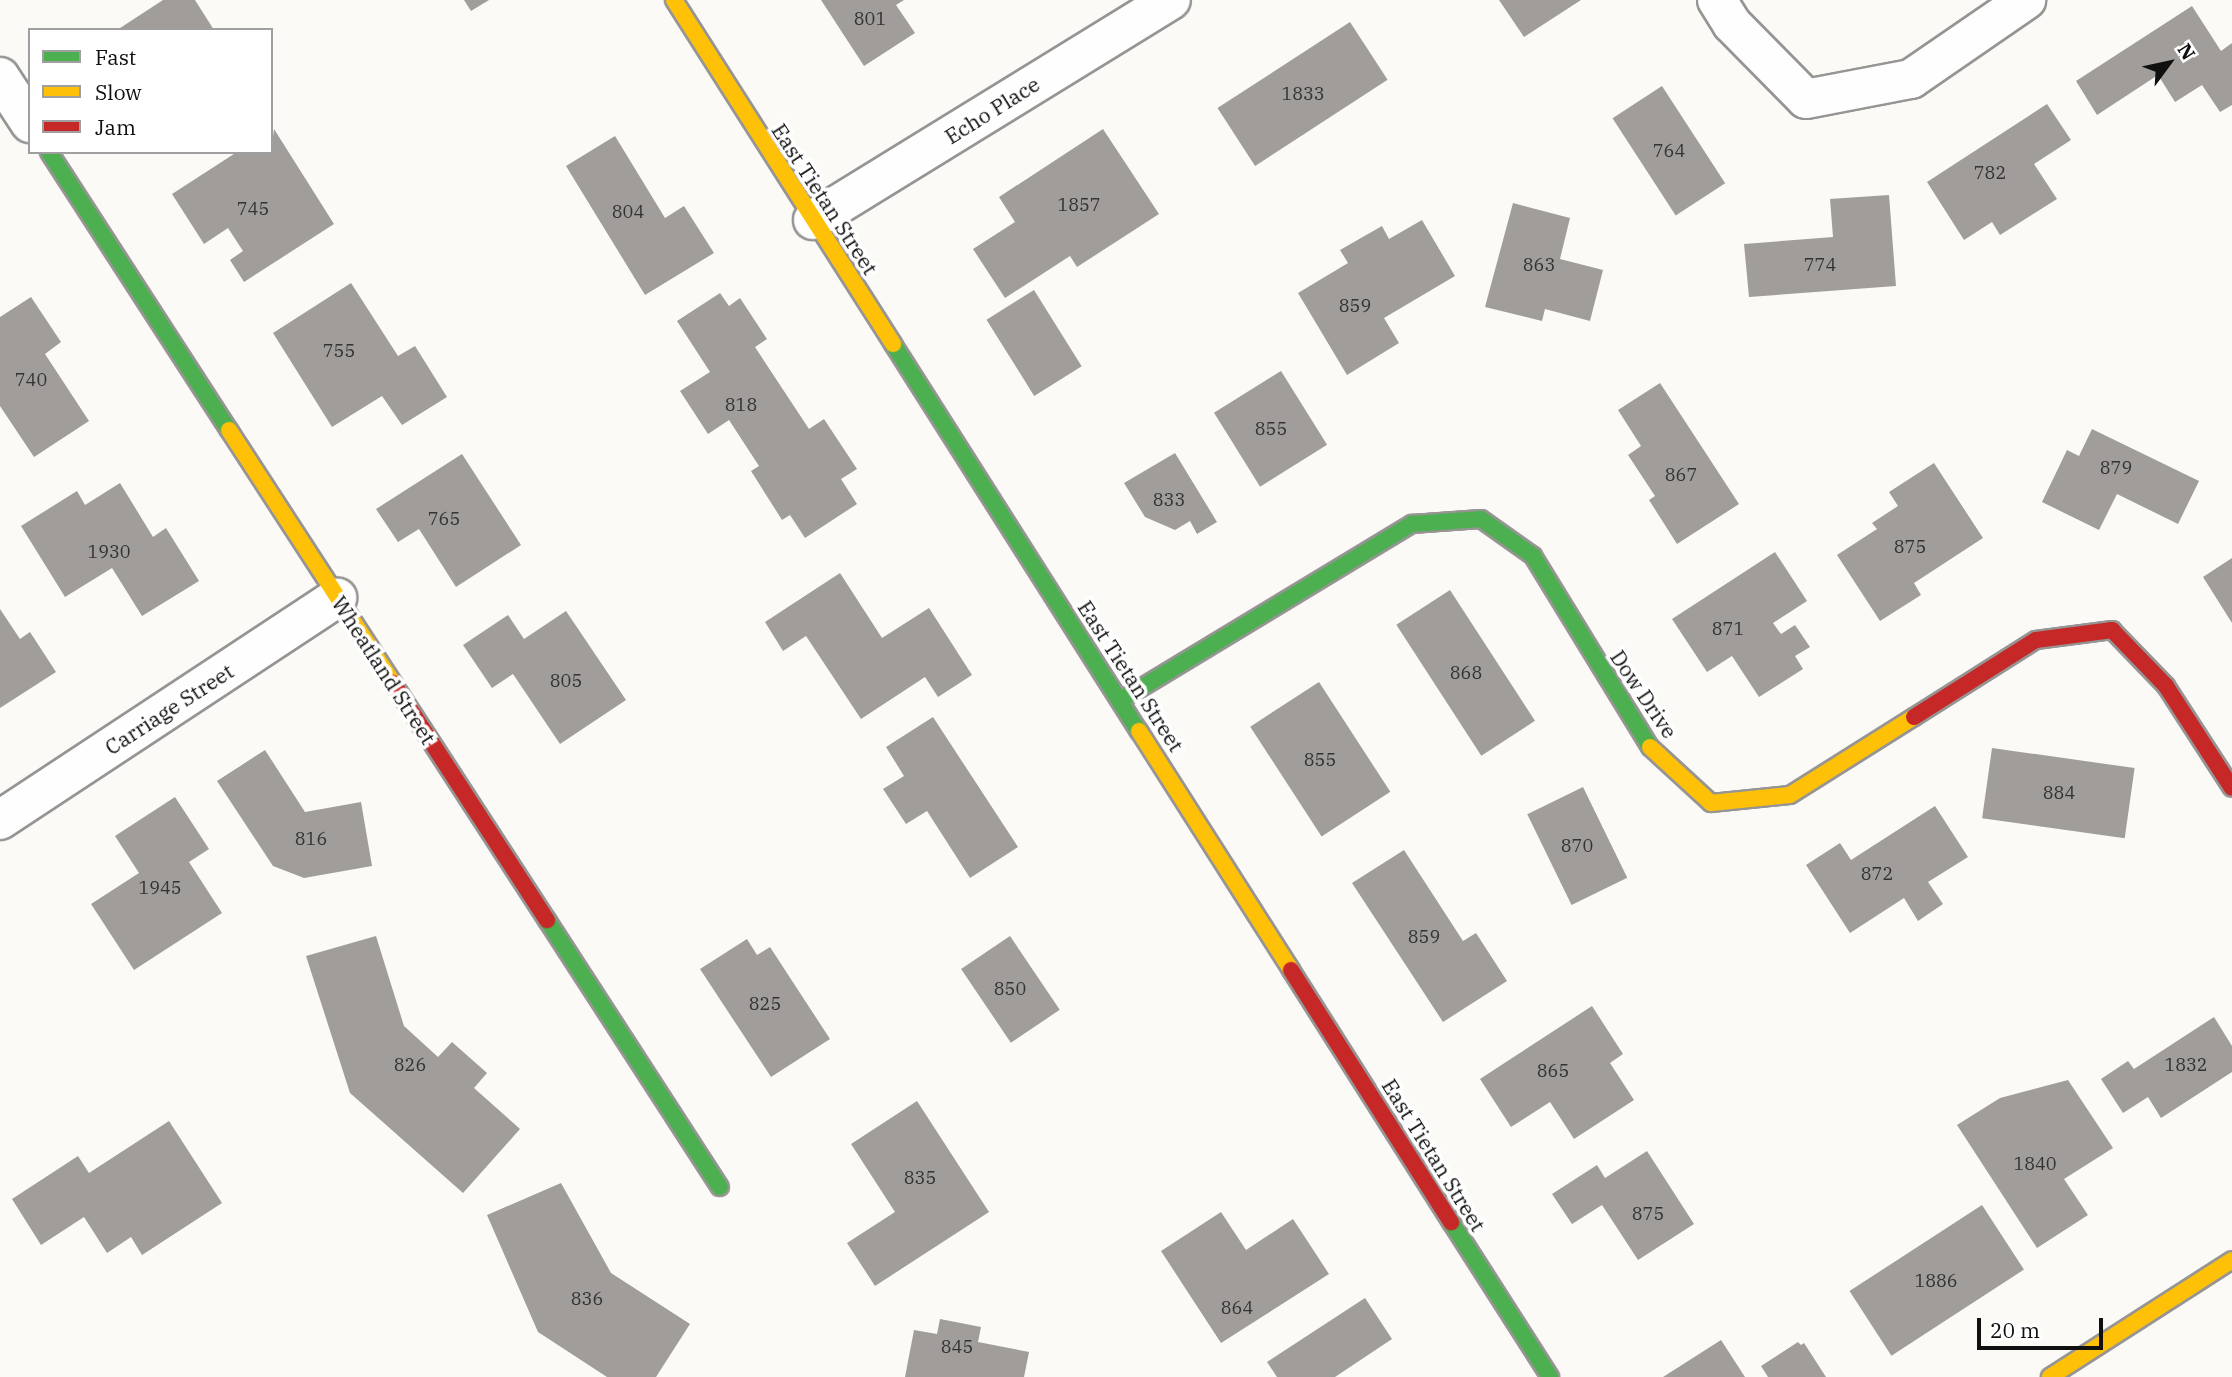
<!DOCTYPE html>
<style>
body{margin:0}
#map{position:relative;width:2232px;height:1377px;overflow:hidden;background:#fcfaf6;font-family:"IBM Plex Serif",serif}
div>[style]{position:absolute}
.building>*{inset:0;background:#a09d9b;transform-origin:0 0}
.roads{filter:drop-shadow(2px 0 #969594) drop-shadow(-2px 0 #969594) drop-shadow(0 2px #969594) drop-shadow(0 -2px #969594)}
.street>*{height:38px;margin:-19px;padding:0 19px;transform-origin:19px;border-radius:19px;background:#fffefe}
.fast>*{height:16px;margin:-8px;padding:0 8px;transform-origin:8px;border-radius:8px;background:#4caf50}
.slow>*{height:16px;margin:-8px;padding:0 8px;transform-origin:8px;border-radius:8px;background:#ffc107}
.jam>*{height:16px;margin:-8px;padding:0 8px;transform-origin:8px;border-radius:8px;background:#c62828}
span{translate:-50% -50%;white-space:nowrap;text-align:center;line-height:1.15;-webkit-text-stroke:7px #fff;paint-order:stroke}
.number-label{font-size:18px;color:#343333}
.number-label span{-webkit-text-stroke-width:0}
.street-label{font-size:21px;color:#101010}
.legend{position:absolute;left:28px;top:28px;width:245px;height:126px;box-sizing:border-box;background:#fff;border:2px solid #9f9f9f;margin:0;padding:9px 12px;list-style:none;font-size:21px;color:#101010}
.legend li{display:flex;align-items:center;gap:14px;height:35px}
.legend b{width:35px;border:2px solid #9f9f9f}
.north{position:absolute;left:2134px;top:28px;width:70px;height:70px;-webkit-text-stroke:5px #fff;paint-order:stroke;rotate:57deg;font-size:19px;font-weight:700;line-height:28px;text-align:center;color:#101010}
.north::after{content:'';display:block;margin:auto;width:24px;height:32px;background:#101010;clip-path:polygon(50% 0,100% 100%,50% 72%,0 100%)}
.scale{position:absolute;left:1977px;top:1318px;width:126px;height:32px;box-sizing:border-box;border:4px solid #101010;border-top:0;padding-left:9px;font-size:21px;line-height:24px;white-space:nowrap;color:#101010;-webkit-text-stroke:5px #fff;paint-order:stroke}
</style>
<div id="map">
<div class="building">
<i style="clip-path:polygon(163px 0,195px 0,214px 30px,117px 30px)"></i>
<i style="clip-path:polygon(464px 0,489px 0,471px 11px)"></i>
<i style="clip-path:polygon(821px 0,904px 0,896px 5px,915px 33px,864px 66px)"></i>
<i style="clip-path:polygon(1499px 0,1581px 0,1524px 37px)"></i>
<i style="clip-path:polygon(2192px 6px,2221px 51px,2232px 43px,2232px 105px,2220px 112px,2202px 85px,2175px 102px,2158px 75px,2097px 115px,2076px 81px)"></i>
<i style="left:1350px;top:22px;width:69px;height:158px;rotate:57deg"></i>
<i style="left:1662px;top:86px;width:116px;height:59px;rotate:57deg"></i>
<i style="clip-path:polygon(2047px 104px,2071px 140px,2034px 164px,2057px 199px,2000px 235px,1992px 222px,1964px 240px,1927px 182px)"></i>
<i style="clip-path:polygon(274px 129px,334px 224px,244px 282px,230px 260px,243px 251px,228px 228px,204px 244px,172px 194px,237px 152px,271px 152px)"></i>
<i style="clip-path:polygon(1103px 129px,1159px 214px,1077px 267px,1070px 256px,1005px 298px,973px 249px,1015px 222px,999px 197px)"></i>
<i style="clip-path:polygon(615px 136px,665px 218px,684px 206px,714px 253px,645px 295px,566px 166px)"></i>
<i style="clip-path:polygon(1889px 195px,1896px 286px,1749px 297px,1744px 244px,1833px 237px,1830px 199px)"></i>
<i style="clip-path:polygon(1513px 203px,1570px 218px,1560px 259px,1603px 270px,1590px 321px,1545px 309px,1542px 321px,1485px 307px)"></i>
<i style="clip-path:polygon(1422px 220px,1455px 276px,1384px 318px,1399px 343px,1347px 375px,1298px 293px,1348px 263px,1340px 250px,1382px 226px,1389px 239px)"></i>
<i style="clip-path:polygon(351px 283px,398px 356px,415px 346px,447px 397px,402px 425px,382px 396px,332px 427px,273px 333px)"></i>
<i style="left:1034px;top:290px;width:90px;height:56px;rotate:58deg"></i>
<i style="clip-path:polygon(720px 293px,729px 306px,740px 298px,767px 339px,755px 347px,809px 429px,824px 419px,857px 469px,841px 479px,857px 504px,805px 538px,790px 515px,782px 520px,751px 471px,759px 466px,729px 420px,708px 434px,680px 391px,710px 372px,677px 321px)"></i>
<i style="clip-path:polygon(31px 297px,61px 342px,45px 354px,89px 421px,34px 457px,0 406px,0 317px)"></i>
<i style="left:1281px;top:371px;width:87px;height:79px;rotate:58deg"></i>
<i style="clip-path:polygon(1660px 383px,1739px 504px,1677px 544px,1649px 500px,1655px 496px,1628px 455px,1641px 446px,1618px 410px)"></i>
<i style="clip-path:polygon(2092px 429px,2199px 481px,2178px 524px,2117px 494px,2099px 530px,2042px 502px,2067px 450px,2079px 456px)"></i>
<i style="clip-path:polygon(1175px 453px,1217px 522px,1197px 534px,1190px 521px,1175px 530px,1145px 517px,1124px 483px)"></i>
<i style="clip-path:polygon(462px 454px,521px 545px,456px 587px,419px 529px,398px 542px,376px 509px)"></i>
<i style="clip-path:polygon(1934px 463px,1983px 538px,1914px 583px,1921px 595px,1880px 621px,1837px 555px,1877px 529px,1872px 523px,1898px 506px,1889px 492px)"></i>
<i style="clip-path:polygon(120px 483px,153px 537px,166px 528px,199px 581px,142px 616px,112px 568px,65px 597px,21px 526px,77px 491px,85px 505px)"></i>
<i style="clip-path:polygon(1775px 552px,1807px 601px,1773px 623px,1781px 634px,1795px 625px,1810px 647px,1795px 656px,1803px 669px,1759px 697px,1732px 656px,1707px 672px,1672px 619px)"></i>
<i style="clip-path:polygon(2232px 558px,2232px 623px,2203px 577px)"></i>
<i style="clip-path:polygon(840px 573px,882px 638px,929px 608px,972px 675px,938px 697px,925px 677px,861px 719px,806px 636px,783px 651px,765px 622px)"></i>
<i style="left:1450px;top:590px;width:156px;height:64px;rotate:57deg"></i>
<i style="clip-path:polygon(0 609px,20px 639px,30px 632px,56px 672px,0 708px)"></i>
<i style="clip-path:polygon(566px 611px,626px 700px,560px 744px,513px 674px,492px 688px,463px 645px,508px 615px,524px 639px)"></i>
<i style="left:1319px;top:682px;width:131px;height:82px;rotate:57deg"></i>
<i style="clip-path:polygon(933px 717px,1018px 847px,970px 878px,927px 811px,906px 824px,883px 789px,904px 776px,886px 747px)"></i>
<i style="left:1992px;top:748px;width:144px;height:71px;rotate:8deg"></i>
<i style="clip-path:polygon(265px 750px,305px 812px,361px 802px,372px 866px,304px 878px,273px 866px,217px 781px)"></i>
<i style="left:1583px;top:787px;width:101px;height:62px;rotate:64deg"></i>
<i style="clip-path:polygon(175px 797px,209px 849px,189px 862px,222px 913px,134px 970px,91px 904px,139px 873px,115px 836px)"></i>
<i style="clip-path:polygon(1935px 806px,1968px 857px,1928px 882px,1943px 904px,1918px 921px,1904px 898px,1850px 933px,1806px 865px,1840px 843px,1851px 860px)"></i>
<i style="clip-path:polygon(1404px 850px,1463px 941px,1476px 933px,1507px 981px,1443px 1022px,1352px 883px)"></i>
<i style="clip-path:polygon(376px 936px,404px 1026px,438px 1057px,452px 1042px,487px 1073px,474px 1088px,520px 1129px,463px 1193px,350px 1093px,306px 956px)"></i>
<i style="left:1010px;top:936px;width:89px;height:59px;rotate:56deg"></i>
<i style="clip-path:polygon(747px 939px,757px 955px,770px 947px,830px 1039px,771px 1077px,700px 969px)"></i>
<i style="clip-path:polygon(1592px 1006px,1623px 1054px,1610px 1063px,1634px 1100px,1574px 1139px,1550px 1102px,1511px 1127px,1480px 1079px)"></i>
<i style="clip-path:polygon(2214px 1017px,2232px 1046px,2232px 1072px,2161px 1118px,2148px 1097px,2123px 1113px,2101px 1079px,2128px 1061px,2134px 1069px)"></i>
<i style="clip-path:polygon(2068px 1080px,2113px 1148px,2064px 1179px,2088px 1215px,2037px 1248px,1957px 1125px,2000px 1098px)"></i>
<i style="clip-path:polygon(917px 1101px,989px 1212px,875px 1286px,847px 1243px,895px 1212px,851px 1144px)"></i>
<i style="clip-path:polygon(169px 1121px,222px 1203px,142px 1255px,131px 1237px,107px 1253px,84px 1217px,41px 1245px,12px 1199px,78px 1156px,89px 1173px)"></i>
<i style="clip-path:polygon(1647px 1151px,1694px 1224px,1638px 1260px,1602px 1205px,1572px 1224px,1552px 1194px,1597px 1165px,1605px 1178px)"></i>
<i style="clip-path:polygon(561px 1183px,611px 1273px,690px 1324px,656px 1377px,607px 1377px,538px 1332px,487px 1215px)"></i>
<i style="left:1982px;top:1205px;width:77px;height:158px;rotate:57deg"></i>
<i style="clip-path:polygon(1221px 1212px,1246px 1250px,1293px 1219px,1329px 1274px,1221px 1343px,1161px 1251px)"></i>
<i style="clip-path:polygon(1365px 1298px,1392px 1339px,1335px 1377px,1277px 1377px,1267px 1362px)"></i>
<i style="clip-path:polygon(940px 1319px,981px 1327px,978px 1342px,1029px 1352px,1024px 1377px,905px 1377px,914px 1330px,937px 1334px)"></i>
<i style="clip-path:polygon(1721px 1340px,1745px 1377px,1663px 1377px)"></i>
<i style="clip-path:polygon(1798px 1342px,1801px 1345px,1804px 1343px,1826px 1377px,1768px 1377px,1761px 1366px)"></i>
</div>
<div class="roads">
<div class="street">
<i style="left:1717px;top:0;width:28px;rotate:58deg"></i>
<i style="left:1732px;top:24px;width:105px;rotate:45.4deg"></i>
<i style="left:1806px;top:99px;width:107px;rotate:-10.8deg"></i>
<i style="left:1911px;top:79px;width:140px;rotate:-34.5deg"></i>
<i style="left:0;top:77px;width:55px;rotate:56.9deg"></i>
<i style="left:813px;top:220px;width:420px;rotate:-31.6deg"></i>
<i style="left:0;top:820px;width:404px;rotate:-33.4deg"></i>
</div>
<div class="fast">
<i style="left:49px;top:152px;width:331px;rotate:57.1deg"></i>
<i style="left:893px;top:344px;width:459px;rotate:57.6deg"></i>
<i style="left:1121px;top:700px;width:340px;rotate:-31.2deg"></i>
<i style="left:1412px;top:524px;width:69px;rotate:-4.1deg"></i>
<i style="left:1481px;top:519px;width:64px;rotate:35.4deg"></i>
<i style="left:1533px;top:556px;width:224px;rotate:58.5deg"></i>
<i style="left:547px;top:920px;width:318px;rotate:57.1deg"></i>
<i style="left:1451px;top:1222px;width:184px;rotate:57.4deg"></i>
</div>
<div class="slow">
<i style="left:674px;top:0;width:408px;rotate:57.5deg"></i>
<i style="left:229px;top:430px;width:302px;rotate:57deg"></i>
<i style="left:1139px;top:731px;width:283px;rotate:57.5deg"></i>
<i style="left:1650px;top:747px;width:83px;rotate:42.6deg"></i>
<i style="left:1711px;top:803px;width:79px;rotate:-5.8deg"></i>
<i style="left:1790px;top:795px;width:146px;rotate:-32.2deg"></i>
<i style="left:2050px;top:1377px;width:216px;rotate:-32.7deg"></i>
</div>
<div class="jam">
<i style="left:393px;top:683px;width:283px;rotate:57deg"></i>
<i style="left:1914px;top:717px;width:144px;rotate:-32.3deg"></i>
<i style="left:2036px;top:640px;width:77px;rotate:-7.5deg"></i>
<i style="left:2112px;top:630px;width:78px;rotate:46deg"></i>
<i style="left:2166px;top:686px;width:121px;rotate:57.1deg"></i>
<i style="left:1291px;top:970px;width:299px;rotate:57.6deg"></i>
</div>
</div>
<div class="number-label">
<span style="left:870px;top:19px">801</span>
<span style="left:1303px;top:94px">1833</span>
<span style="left:1669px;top:151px">764</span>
<span style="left:1990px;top:173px">782</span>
<span style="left:1079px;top:205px">1857</span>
<span style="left:253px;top:209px">745</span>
<span style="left:628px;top:212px">804</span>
<span style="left:1539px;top:265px">863</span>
<span style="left:1820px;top:265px">774</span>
<span style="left:1355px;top:306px">859</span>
<span style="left:339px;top:351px">755</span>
<span style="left:31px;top:380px">740</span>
<span style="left:741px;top:405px">818</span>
<span style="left:1271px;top:429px">855</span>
<span style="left:2116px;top:468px">879</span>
<span style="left:1681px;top:475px">867</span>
<span style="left:1169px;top:500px">833</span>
<span style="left:444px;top:519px">765</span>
<span style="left:1910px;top:547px">875</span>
<span style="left:109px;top:552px">1930</span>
<span style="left:1728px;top:629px">871</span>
<span style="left:1466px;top:673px">868</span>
<span style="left:566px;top:681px">805</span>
<span style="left:1320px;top:760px">855</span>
<span style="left:2059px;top:793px">884</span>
<span style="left:311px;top:839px">816</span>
<span style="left:1577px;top:846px">870</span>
<span style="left:1877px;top:874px">872</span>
<span style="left:160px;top:888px">1945</span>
<span style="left:1424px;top:937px">859</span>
<span style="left:1010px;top:989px">850</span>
<span style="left:765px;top:1004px">825</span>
<span style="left:410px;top:1065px">826</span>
<span style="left:2186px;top:1065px">1832</span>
<span style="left:1553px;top:1071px">865</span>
<span style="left:2035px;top:1164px">1840</span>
<span style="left:920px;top:1178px">835</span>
<span style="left:1648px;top:1214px">875</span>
<span style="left:1936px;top:1281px">1886</span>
<span style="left:587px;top:1299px">836</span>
<span style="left:1237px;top:1308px">864</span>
<span style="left:957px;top:1347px">845</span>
</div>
<div class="street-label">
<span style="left:992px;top:110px;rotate:-32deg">Echo Place</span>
<span style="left:825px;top:199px;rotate:57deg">East Tietan Street</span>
<span style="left:384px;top:670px;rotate:57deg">Wheatland Street</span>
<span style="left:1131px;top:676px;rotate:57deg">East Tietan Street</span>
<span style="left:1644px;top:694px;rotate:56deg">Dow Drive</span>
<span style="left:169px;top:709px;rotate:-33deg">Carriage Street</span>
<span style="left:1434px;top:1155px;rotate:58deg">East Tietan Street</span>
</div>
<ul class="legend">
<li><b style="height:9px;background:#4caf50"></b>Fast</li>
<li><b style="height:9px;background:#ffc107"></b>Slow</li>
<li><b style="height:9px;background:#c62828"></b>Jam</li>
</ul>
<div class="north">N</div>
<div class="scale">20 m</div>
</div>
